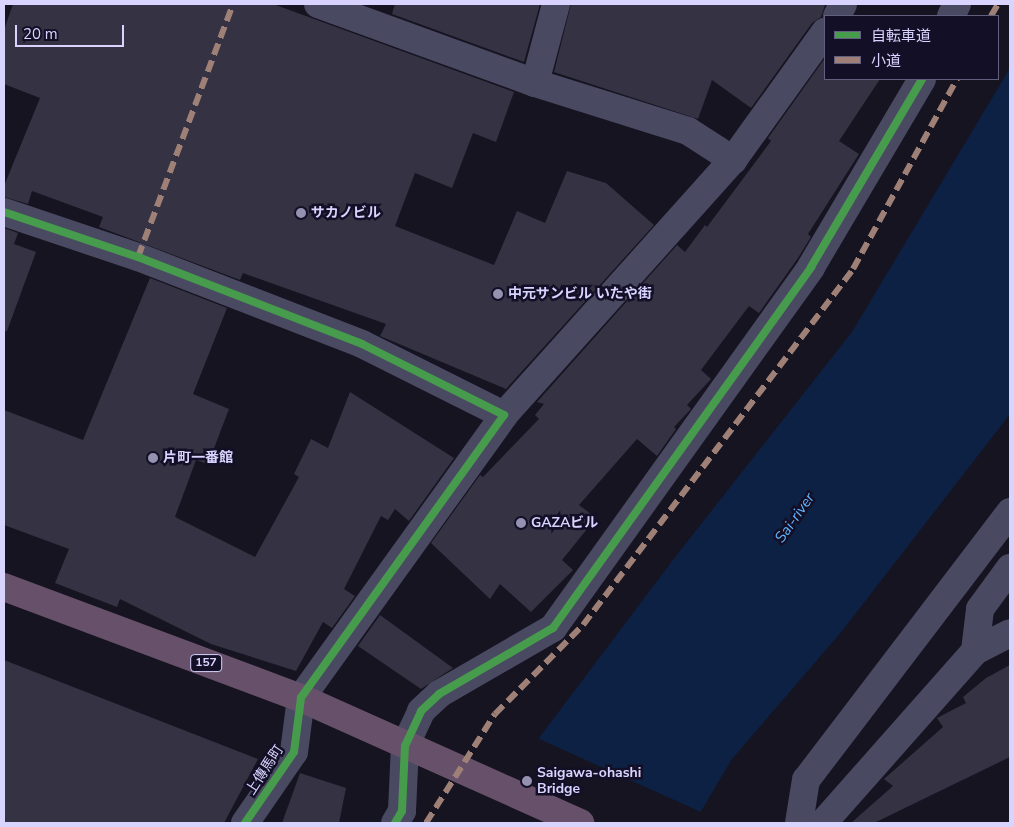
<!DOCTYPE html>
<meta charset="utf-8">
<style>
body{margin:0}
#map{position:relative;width:1014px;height:827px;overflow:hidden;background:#161421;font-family:"Nunito Sans","Noto Sans JP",sans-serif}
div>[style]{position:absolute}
.water>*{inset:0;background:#0d2144}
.pier>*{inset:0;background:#161421}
.building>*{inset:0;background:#343243}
.minor>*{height:28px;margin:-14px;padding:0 14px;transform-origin:14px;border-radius:14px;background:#4a4962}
.highway>*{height:28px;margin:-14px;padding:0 14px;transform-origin:14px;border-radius:14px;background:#67516a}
.quiet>*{height:6px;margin-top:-3px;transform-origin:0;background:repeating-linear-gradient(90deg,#9e8076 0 12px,transparent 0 18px)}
.cycleway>*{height:8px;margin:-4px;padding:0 4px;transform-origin:4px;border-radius:4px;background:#469c4c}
.dots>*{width:14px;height:14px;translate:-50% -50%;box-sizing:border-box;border:2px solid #130f26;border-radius:50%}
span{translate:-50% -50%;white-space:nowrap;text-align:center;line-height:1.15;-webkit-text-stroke:5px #130f26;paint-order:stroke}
.shield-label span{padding:1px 4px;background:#130f26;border:1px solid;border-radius:4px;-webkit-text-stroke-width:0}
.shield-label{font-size:12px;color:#d9d4ff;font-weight:700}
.poi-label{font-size:14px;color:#d9d4ff;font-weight:700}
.left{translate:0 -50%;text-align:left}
.street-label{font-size:14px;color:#d9d4ff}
.water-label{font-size:15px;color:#62b6ff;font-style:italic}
.frame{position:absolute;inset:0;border:5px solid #d9d4ff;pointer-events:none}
.legend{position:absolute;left:824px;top:15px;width:175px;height:65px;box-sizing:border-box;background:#130f26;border:1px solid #625e7d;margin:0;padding:6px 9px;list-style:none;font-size:15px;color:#d9d4ff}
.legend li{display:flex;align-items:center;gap:10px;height:25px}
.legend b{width:25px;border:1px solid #625e7d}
.scale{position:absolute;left:15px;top:25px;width:109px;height:22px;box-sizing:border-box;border:2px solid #d9d4ff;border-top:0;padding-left:6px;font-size:15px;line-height:18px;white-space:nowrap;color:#d9d4ff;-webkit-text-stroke:4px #130f26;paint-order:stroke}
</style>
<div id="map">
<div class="water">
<i style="clip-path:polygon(1010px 68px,1010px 414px,842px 631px,732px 759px,694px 823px,475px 823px,676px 556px,852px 332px)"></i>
</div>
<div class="pier">
<i style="clip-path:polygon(537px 738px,703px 813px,697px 823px,473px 823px)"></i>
</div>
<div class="building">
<i style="clip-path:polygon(13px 4px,273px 4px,514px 92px,496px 142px,473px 133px,452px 188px,415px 173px,395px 226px,494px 265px,517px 211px,545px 223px,567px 171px,606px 183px,654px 225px,506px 389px,380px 336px,386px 324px,243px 273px,240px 280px,99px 227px,103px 217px,32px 191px,28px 204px,4px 197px,4px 186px,40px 98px,4px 84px,4px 30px)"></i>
<i style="clip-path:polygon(395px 4px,540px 4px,524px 62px,392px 14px)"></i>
<i style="clip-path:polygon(571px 4px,825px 4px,825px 5px,821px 17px,812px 23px,751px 108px,712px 80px,698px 119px,554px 72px)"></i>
<i style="clip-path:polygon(825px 58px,825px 79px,880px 79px,839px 141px,859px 154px,808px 234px,811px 237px,798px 258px,759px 313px,749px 306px,701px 370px,711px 379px,687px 405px,691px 409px,674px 427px,676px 429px,657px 456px,637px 439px,579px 505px,596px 518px,562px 560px,573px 570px,531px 612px,500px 584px,490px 599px,431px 543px,480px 475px,483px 477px,539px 419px,535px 415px,544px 404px,537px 402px,677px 245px,685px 252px,705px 225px,707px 227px,771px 141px,768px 138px)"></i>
<i style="clip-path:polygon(4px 228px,18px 233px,14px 244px,36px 252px,7px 331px,4px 331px)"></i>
<i style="clip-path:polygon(150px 278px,227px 308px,193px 394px,229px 409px,208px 464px,196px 460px,175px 517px,255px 557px,299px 477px,294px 474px,311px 439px,328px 448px,350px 392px,454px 458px,409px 521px,395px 509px,388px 520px,381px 516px,344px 589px,355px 596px,332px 628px,323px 622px,296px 671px,211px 644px,120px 599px,117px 607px,55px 583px,69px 549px,4px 525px,4px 410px,83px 440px)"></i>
<i style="clip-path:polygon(380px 615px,453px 668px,421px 689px,358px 646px)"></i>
<i style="clip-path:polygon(4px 660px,258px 759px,224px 823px,4px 823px)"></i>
<i style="clip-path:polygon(1010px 665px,1010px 757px,874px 823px,851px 823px,893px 786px,884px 779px,943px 727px,937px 718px,966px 703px,963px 697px,986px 678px)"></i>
<i style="clip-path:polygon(300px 773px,346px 788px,339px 823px,282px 823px)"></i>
</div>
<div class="minor">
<i style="left:318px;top:4px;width:231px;rotate:20deg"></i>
<i style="left:535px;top:83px;width:160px;rotate:17.4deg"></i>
<i style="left:688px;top:131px;width:54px;rotate:32.8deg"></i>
<i style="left:837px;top:16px;width:13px;rotate:-63deg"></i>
<i style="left:951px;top:16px;width:13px;rotate:-63deg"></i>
<i style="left:535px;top:83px;width:82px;rotate:-75.1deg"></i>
<i style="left:4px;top:212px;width:141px;rotate:18.6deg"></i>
<i style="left:138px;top:257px;width:240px;rotate:21.2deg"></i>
<i style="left:362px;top:344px;width:159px;rotate:26.6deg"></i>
<i style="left:975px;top:651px;width:39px;rotate:-27deg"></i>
<i style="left:245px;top:823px;width:86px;rotate:-55.4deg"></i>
<i style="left:294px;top:752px;width:54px;rotate:-82.6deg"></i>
<i style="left:301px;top:698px;width:348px;rotate:-54.3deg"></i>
<i style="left:504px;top:415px;width:343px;rotate:-48.1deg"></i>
<i style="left:733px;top:160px;width:158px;rotate:-54.3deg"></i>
<i style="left:395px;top:823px;width:14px;rotate:-60deg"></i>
<i style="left:402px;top:811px;width:65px;rotate:-87.4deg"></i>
<i style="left:405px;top:746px;width:38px;rotate:-65deg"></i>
<i style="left:421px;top:711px;width:25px;rotate:-43deg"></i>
<i style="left:439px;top:694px;width:132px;rotate:-30.1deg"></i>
<i style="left:553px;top:628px;width:444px;rotate:-54.4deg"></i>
<i style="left:811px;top:267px;width:218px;rotate:-59.4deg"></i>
<i style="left:799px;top:823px;width:44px;rotate:-80.8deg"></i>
<i style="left:806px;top:780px;width:337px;rotate:-52.7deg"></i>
<i style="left:823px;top:823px;width:230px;rotate:-48.5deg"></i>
<i style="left:975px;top:651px;width:42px;rotate:-83.2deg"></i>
<i style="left:980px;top:609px;width:51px;rotate:-53.8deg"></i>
</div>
<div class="highway">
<i style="left:4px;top:587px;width:317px;rotate:20.5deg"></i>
<i style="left:301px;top:698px;width:306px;rotate:24.1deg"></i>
</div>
<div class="quiet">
<i style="left:991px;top:16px;width:14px;rotate:-60deg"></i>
<i style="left:138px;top:257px;width:270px;rotate:-69.4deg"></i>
<i style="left:426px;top:823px;width:129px;rotate:-57.7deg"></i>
<i style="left:495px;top:714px;width:125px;rotate:-45.3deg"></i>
<i style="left:583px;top:625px;width:447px;rotate:-52.8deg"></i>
<i style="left:853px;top:269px;width:217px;rotate:-61.3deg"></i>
</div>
<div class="cycleway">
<i style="left:4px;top:212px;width:141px;rotate:18.6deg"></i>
<i style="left:138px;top:257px;width:240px;rotate:21.2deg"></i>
<i style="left:362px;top:344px;width:159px;rotate:26.6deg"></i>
<i style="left:504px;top:415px;width:348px;rotate:125.7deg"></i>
<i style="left:301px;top:698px;width:54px;rotate:97.4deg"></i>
<i style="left:294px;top:752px;width:86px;rotate:124.6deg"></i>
<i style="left:395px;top:823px;width:14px;rotate:-60deg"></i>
<i style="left:402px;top:811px;width:65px;rotate:-87.4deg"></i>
<i style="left:405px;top:746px;width:38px;rotate:-65deg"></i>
<i style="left:421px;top:711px;width:25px;rotate:-43deg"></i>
<i style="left:439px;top:694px;width:132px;rotate:-30.1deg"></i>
<i style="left:553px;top:628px;width:444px;rotate:-54.4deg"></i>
<i style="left:811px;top:267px;width:218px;rotate:-59.4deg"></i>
</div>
<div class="dots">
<i style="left:301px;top:213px;background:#9591b1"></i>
<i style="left:498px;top:294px;background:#9591b1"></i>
<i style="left:153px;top:458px;background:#9591b1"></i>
<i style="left:521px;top:523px;background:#9591b1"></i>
<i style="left:527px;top:781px;background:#9591b1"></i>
</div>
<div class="shield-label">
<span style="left:206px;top:663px">157</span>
</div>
<div class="poi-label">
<span class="left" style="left:311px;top:213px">サカノビル</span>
<span class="left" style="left:508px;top:294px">中元サンビル いたや街</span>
<span class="left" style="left:163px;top:458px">片町一番館</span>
<span class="left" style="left:531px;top:523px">GAZAビル</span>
<span class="left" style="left:537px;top:781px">Saigawa-ohashi<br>Bridge</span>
</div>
<div class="street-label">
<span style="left:265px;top:770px;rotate:-57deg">上傳馬町</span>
</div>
<div class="water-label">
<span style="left:795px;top:518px;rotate:-55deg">Sai-river</span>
</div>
<div class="frame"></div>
<ul class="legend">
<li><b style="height:6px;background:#469c4c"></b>自転車道</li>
<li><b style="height:6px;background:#9e8076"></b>小道</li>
</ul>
<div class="scale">20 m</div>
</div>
